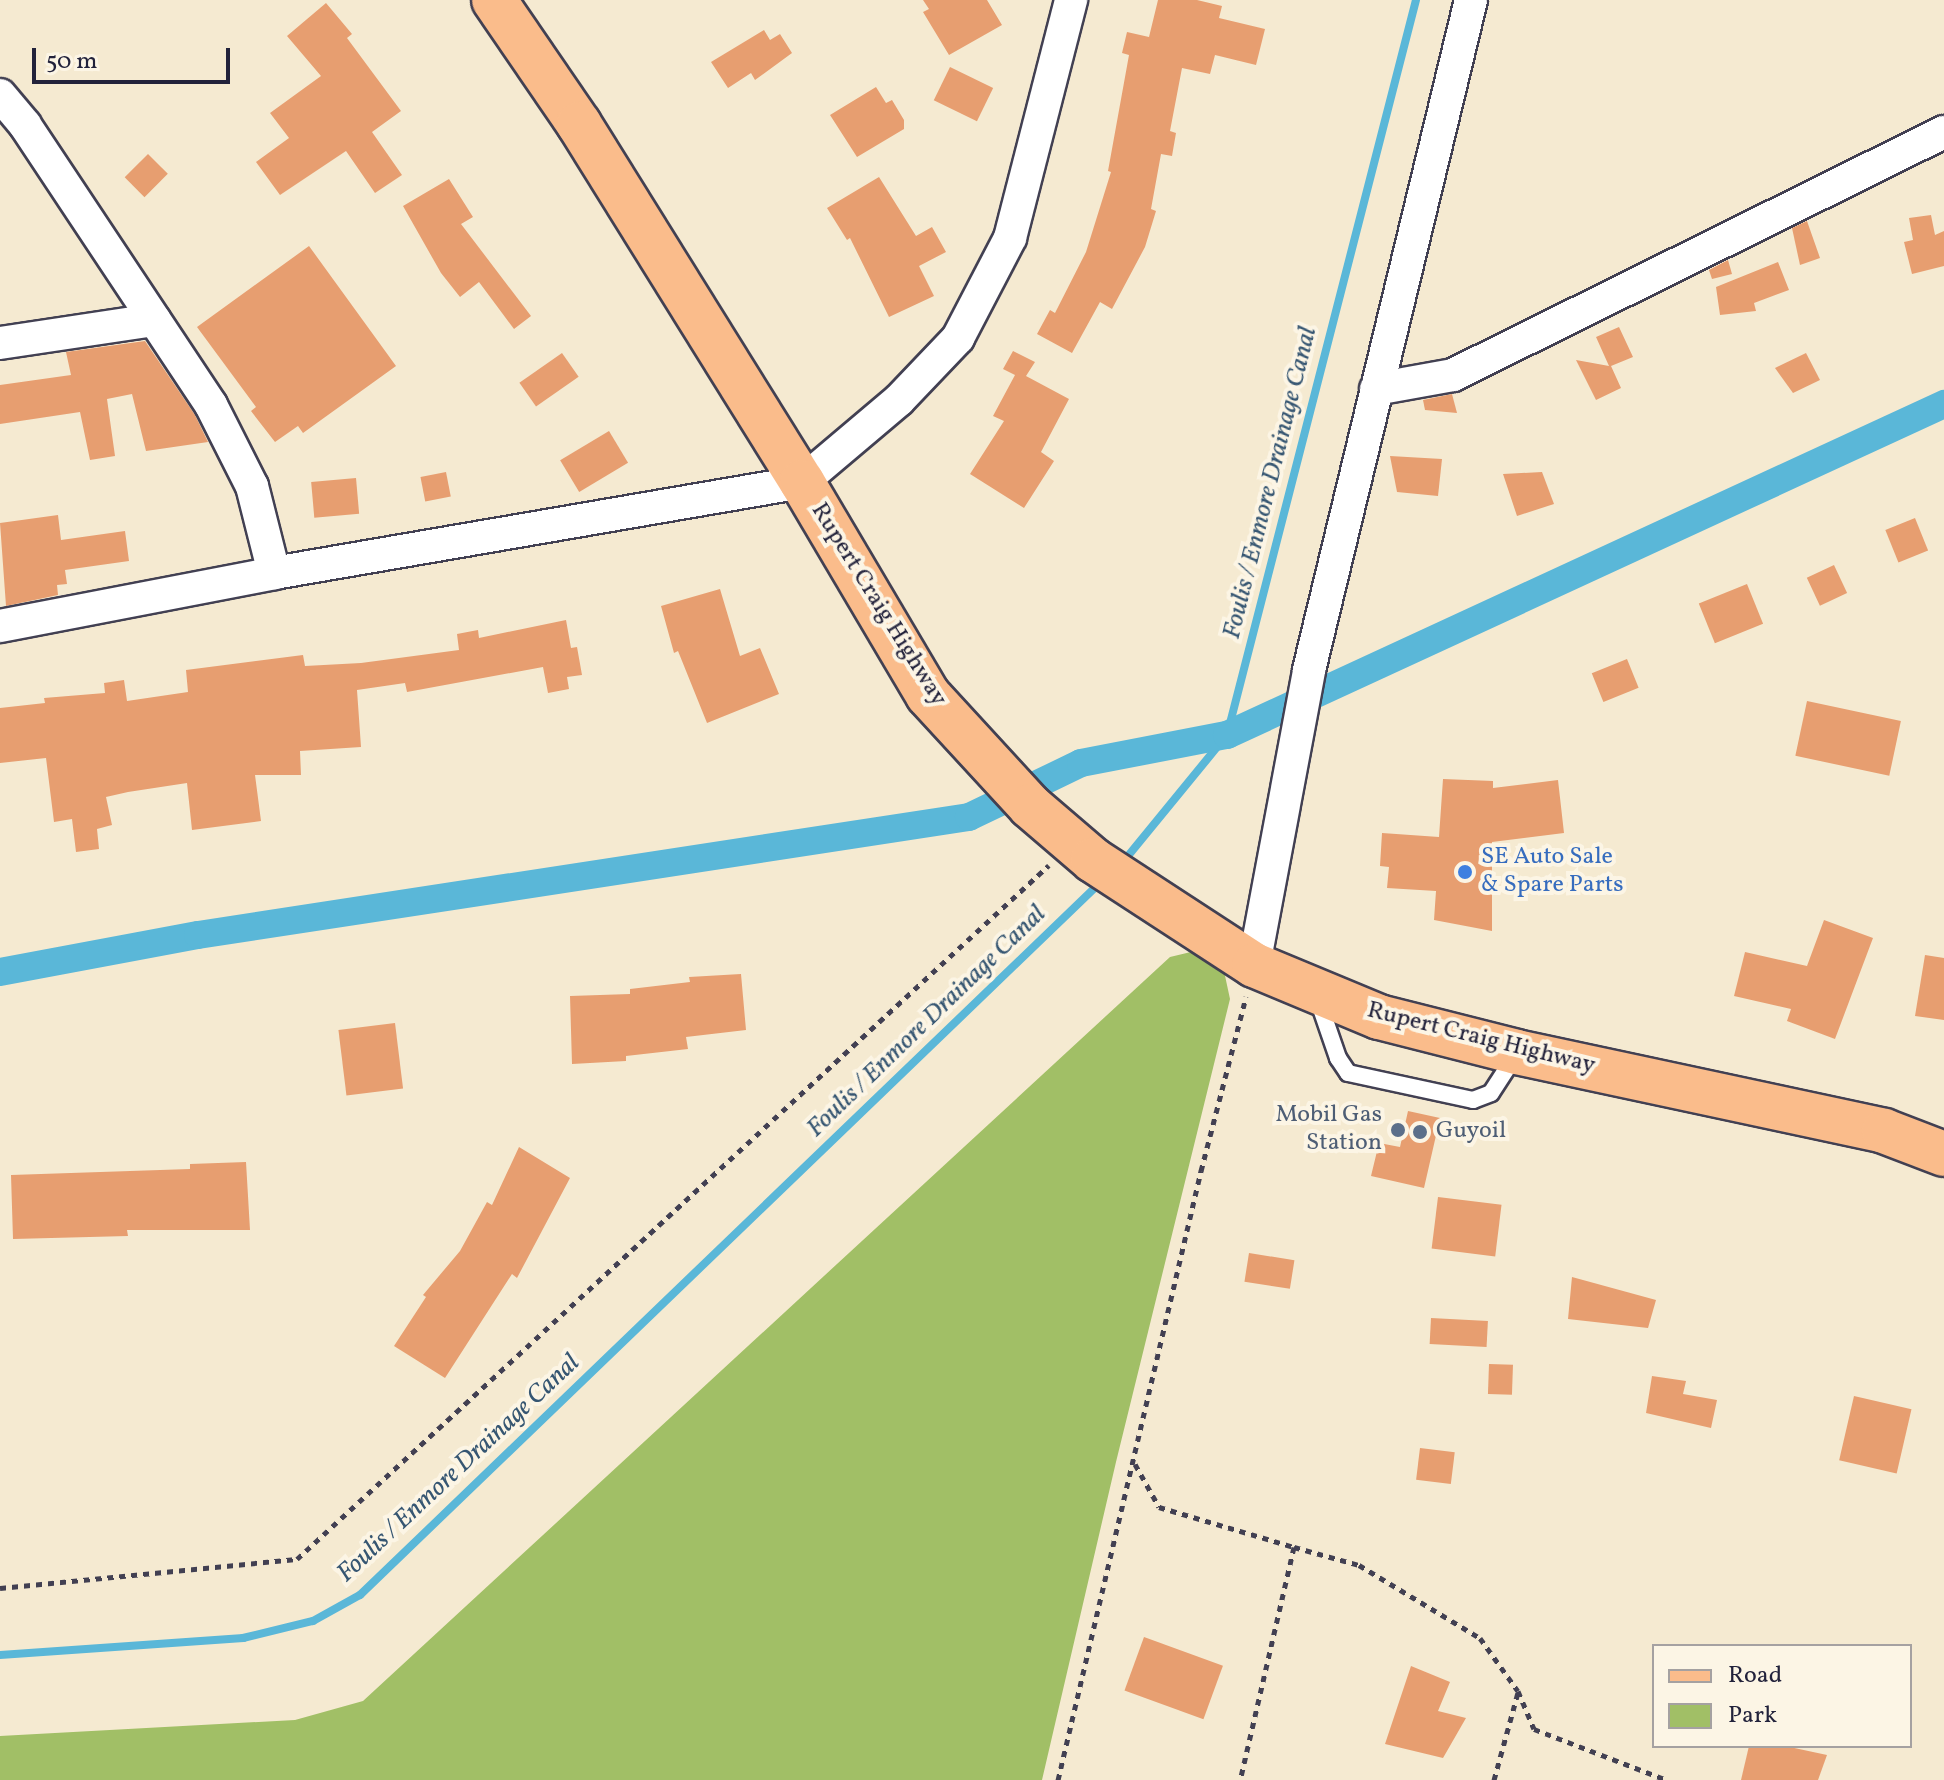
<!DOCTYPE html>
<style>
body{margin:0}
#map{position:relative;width:1944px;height:1780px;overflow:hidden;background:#f5ead1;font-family:Vollkorn,serif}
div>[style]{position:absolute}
.green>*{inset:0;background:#a1bf66}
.stream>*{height:8px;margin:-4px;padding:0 4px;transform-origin:4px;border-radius:4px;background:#5ab7d8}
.canal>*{height:28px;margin:-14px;padding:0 14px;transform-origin:14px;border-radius:14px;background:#5ab7d8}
.building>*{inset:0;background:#e79e70;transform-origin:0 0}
.path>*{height:5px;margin-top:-2.5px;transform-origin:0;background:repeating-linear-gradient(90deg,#424052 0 6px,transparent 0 12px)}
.roads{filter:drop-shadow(2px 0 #424052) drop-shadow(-2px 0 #424052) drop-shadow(0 2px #424052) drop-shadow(0 -2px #424052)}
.lane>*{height:16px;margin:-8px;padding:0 8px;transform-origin:8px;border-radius:8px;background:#fff}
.street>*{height:32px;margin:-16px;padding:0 16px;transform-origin:16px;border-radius:16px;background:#fff}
.primary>*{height:44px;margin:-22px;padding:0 22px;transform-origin:22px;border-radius:22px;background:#fabc8b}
.dots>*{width:22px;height:22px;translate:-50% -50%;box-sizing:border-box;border:4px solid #fcf5e5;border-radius:50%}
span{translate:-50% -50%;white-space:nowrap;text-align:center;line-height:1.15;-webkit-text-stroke:8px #fcf5e5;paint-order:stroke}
.street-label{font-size:24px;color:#22223b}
.shop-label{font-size:24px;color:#366cbe}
.left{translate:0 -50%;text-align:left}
.service-label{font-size:24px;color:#4e5e75}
.right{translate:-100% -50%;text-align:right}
.water-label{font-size:26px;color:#365672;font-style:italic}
.legend{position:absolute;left:1652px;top:1644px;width:260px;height:104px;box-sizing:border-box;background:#fcf5e5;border:2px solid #a5a1a1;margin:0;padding:10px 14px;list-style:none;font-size:24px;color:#22223b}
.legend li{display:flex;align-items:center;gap:16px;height:40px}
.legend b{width:40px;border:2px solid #a5a1a1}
.scale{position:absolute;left:32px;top:48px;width:198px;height:36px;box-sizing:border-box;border:4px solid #22223b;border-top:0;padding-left:10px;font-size:24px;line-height:28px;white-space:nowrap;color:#22223b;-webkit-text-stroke:6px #fcf5e5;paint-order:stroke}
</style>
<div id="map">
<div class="green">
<i style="clip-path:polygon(1195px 951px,1224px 971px,1230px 999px,1116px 1462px,1042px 1780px,0 1780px,0 1736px,295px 1720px,363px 1701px,1170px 957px)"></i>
</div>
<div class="stream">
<i style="left:1123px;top:862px;width:164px;rotate:-50.7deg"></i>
<i style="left:1227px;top:735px;width:759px;rotate:-75.58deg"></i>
<i style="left:0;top:1655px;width:244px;rotate:-4deg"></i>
<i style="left:243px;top:1638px;width:72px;rotate:-13.7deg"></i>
<i style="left:313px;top:1621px;width:54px;rotate:-29deg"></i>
<i style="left:360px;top:1595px;width:1028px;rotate:-43.9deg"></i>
</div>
<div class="canal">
<i style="left:0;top:972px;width:201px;rotate:-10.6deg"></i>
<i style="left:198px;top:935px;width:780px;rotate:-8.7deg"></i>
<i style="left:969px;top:817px;width:124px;rotate:-25.7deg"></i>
<i style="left:1081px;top:763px;width:149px;rotate:-10.9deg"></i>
<i style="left:1227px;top:735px;width:790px;rotate:-24.78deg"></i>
</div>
<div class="building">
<i style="clip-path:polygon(923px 0,987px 0,1002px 25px,949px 55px,923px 12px,929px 9px)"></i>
<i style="clip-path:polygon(1158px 0,1197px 0,1222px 6px,1219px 18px,1265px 29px,1256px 65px,1215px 55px,1210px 74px,1182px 68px,1170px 131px,1176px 133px,1172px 156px,1161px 154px,1151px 209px,1156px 211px,1145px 247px,1112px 309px,1100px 302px,1072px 353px,1037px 334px,1050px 310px,1055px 313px,1086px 252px,1111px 172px,1108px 171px,1129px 55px,1122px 53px,1127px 32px,1149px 37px)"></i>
<i style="clip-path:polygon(326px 3px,352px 34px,347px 38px,401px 111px,372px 132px,402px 175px,375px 193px,346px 151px,280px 195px,256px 162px,289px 138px,270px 113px,321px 76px,287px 36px)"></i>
<i style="clip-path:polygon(764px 30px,770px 40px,780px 34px,792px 53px,755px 80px,751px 73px,728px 88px,711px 62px)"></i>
<i style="left:950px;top:67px;width:48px;height:37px;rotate:26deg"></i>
<i style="clip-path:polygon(876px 87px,886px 103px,892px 100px,904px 120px,904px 129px,857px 157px,830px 115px)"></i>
<i style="left:148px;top:154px;width:28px;height:33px;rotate:45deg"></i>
<i style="clip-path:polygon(879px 177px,916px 236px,932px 227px,946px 252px,919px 266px,934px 296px,889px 317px,850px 238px,847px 240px,827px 208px)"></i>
<i style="clip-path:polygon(449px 179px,473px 217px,461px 224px,531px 316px,514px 329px,479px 282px,460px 297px,441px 273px,403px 206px)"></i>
<i style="clip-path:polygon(1931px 215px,1935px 235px,1944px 231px,1944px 266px,1912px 274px,1904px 242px,1913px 240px,1909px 218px)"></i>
<i style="clip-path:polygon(1807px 221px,1820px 258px,1800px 265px,1792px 228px)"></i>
<i style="clip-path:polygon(309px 246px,396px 366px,303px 433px,298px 426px,275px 442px,251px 411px,256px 407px,197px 327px)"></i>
<i style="clip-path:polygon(1728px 260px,1732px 274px,1712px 279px,1709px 270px)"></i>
<i style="clip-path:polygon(1778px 262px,1789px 290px,1754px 303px,1756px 311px,1720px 315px,1716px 287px)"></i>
<i style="clip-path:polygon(1619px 327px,1633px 357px,1611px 366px,1621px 388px,1596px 400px,1576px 360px,1609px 366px,1596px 337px)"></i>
<i style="clip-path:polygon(145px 341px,195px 415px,208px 442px,146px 451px,132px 394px,107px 399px,115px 456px,90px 460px,80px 412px,0 424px,0 385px,71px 375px,66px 352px)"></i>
<i style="clip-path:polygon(1013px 351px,1035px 362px,1026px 376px,1069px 399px,1041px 452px,1054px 461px,1024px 508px,970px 474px,1004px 421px,993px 416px,1015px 375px,1003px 369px)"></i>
<i style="left:562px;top:353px;width:29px;height:52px;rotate:55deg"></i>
<i style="clip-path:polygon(1806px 353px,1820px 380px,1793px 393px,1775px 368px)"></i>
<i style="clip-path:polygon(1452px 394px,1457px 413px,1425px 410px,1423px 400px)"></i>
<i style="left:609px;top:431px;width:37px;height:57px;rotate:59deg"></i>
<i style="clip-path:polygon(1390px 456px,1442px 459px,1438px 496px,1397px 492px)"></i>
<i style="left:446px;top:472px;width:25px;height:26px;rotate:79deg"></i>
<i style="clip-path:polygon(1542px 472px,1554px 504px,1517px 516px,1503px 474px)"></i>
<i style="left:356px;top:478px;width:36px;height:45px;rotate:85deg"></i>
<i style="clip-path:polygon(58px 515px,61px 540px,125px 531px,129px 561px,65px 570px,67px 584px,57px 585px,58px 595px,6px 606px,0 523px)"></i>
<i style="left:1915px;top:518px;width:35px;height:32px;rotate:68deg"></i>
<i style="left:1834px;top:565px;width:31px;height:30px;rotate:65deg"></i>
<i style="left:1747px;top:584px;width:43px;height:52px;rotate:68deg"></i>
<i style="clip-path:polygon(720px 589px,740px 656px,760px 648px,779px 694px,707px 723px,678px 651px,674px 653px,661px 606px)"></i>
<i style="clip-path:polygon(566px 620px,571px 648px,577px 647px,582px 675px,567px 677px,569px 689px,548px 693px,543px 667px,407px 692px,405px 683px,357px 690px,361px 747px,300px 751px,301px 775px,255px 775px,261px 821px,192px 830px,187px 783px,128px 792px,106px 797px,112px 825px,97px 829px,99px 849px,76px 852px,72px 819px,54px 822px,46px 758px,0 763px,0 708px,45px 703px,44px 698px,105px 693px,104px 683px,124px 680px,127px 701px,188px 692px,186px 670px,303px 655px,305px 666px,361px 663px,459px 650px,457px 634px,478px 630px,479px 638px)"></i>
<i style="left:1627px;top:659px;width:31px;height:38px;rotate:68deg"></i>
<i style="left:1807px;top:701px;width:96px;height:56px;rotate:12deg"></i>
<i style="clip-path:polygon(1443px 779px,1493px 781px,1493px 788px,1558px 780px,1564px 833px,1492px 842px,1492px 931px,1434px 920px,1436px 891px,1387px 888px,1389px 867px,1380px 866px,1382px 833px,1439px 837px)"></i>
<i style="clip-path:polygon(1824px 920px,1873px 938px,1835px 1039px,1787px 1021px,1791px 1009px,1734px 996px,1745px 952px,1807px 966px)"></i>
<i style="clip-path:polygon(1925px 955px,1944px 958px,1944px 1020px,1915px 1016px)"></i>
<i style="clip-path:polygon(741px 974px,746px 1030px,686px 1037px,688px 1049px,626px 1056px,626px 1061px,572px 1064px,570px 996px,630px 994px,630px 989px,690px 982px,689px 977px)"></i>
<i style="left:395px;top:1023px;width:66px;height:57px;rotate:83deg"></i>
<i style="clip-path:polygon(1408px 1111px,1440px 1118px,1424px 1188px,1371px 1176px,1379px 1143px,1400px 1147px)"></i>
<i style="clip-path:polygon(519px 1147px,570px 1178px,517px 1278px,512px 1274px,445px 1378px,394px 1346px,426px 1297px,423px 1295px,460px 1251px,487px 1202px,492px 1205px)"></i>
<i style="clip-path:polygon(246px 1162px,250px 1230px,127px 1230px,128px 1236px,13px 1239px,11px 1175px,190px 1169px,190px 1164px)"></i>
<i style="left:1438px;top:1197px;width:64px;height:52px;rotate:7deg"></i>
<i style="left:1249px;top:1253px;width:46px;height:29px;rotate:9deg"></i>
<i style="clip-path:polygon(1572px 1277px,1656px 1300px,1648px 1328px,1568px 1319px)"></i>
<i style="left:1431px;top:1318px;width:57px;height:26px;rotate:3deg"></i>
<i style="left:1489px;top:1364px;width:24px;height:30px;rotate:2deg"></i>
<i style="clip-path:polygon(1652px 1376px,1686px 1381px,1683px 1394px,1717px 1400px,1711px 1428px,1646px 1413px)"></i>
<i style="left:1854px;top:1396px;width:59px;height:66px;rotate:13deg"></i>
<i style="left:1420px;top:1448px;width:35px;height:32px;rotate:7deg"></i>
<i style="left:1144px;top:1637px;width:84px;height:57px;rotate:20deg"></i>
<i style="clip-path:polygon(1411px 1666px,1450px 1682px,1438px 1711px,1466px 1718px,1443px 1758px,1385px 1744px)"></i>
<i style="clip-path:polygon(1749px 1746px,1785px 1746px,1827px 1755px,1818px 1780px,1741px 1780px)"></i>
</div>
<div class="path">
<i style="left:1135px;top:1464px;width:49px;rotate:60.8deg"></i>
<i style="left:1159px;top:1507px;width:141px;rotate:16.5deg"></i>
<i style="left:1294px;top:1547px;width:239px;rotate:103deg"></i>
<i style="left:1294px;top:1547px;width:67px;rotate:15.5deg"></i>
<i style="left:1359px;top:1565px;width:141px;rotate:31.1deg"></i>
<i style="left:1480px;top:1638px;width:65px;rotate:54.4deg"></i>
<i style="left:1518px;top:1691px;width:41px;rotate:67.2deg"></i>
<i style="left:1534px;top:1729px;width:142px;rotate:21deg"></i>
<i style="left:0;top:1588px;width:298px;rotate:-5.6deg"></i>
<i style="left:297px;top:1559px;width:1023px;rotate:-42.7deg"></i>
<i style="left:1058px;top:1780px;width:626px;rotate:-76.79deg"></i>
<i style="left:1201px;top:1171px;width:180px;rotate:-75.5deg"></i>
<i style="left:1494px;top:1780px;width:91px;rotate:-74.7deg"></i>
</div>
<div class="roads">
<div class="lane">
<i style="left:1317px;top:997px;width:65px;rotate:71deg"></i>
<i style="left:1338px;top:1058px;width:18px;rotate:56deg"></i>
<i style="left:1348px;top:1073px;width:128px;rotate:12.2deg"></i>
<i style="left:1473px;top:1100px;width:19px;rotate:-21deg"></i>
<i style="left:1491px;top:1093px;width:48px;rotate:-57deg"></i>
</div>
<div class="street">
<i style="left:0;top:95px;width:39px;rotate:50deg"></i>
<i style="left:25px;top:125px;width:336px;rotate:56.4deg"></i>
<i style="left:211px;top:405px;width:91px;rotate:63.2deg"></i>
<i style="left:252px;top:486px;width:90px;rotate:75.8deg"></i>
<i style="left:0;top:343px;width:156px;rotate:-8.5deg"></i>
<i style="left:1376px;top:389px;width:78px;rotate:-10.3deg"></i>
<i style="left:1453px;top:375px;width:548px;rotate:-26.33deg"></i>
<i style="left:0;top:626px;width:279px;rotate:-10.9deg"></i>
<i style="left:274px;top:573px;width:536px;rotate:-9.78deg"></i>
<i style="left:802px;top:482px;width:127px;rotate:-40.2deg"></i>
<i style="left:899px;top:400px;width:86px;rotate:-46.4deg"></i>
<i style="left:958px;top:338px;width:113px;rotate:-62.5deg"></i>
<i style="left:1010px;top:238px;width:246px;rotate:-75.6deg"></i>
<i style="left:1254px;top:965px;width:300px;rotate:-79.4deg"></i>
<i style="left:1309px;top:670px;width:689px;rotate:-76.41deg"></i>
</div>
<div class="primary">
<i style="left:494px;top:0;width:150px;rotate:55.6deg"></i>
<i style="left:579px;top:124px;width:422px;rotate:58.1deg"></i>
<i style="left:802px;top:482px;width:247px;rotate:59.4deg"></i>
<i style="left:928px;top:695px;width:151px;rotate:47.4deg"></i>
<i style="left:1030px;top:806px;width:83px;rotate:40.6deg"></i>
<i style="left:1093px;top:860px;width:192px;rotate:33.1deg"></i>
<i style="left:1254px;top:965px;width:135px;rotate:22.6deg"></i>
<i style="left:1379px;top:1017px;width:142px;rotate:14.2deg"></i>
<i style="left:1517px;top:1052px;width:375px;rotate:12.1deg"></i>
<i style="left:1884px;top:1131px;width:64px;rotate:21deg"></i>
</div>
</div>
<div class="dots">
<i style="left:1465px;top:872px;background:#3f7fe0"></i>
<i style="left:1398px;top:1130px;background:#5c6f8a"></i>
<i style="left:1420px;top:1132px;background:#5c6f8a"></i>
</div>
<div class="street-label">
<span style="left:878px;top:605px;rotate:58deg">Rupert Craig Highway</span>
<span style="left:1481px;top:1039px;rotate:14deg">Rupert Craig Highway</span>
</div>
<div class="shop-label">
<span class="left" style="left:1481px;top:872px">SE Auto Sale<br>&amp; Spare Parts</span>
</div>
<div class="service-label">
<span class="right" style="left:1382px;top:1130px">Mobil Gas<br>Station</span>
<span class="left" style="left:1436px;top:1132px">Guyoil</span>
</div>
<div class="water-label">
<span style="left:1271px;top:483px;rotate:-76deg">Foulis / Enmore Drainage Canal</span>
<span style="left:927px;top:1022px;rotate:-44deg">Foulis / Enmore Drainage Canal</span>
<span style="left:459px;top:1469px;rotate:-43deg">Foulis / Enmore Drainage Canal</span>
</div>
<ul class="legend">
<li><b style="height:10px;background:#fabc8b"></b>Road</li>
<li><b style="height:22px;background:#a1bf66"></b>Park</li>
</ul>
<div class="scale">50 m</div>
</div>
